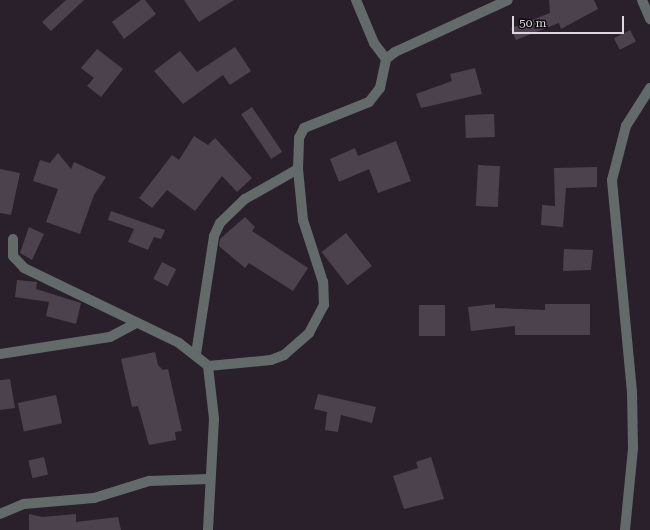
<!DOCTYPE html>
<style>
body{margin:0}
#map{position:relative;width:650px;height:530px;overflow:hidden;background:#29202b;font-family:"Roboto Serif",serif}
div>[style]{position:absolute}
.building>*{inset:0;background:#4c424e;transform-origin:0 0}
.minor>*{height:10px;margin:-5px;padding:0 5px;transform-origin:5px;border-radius:5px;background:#626b6a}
span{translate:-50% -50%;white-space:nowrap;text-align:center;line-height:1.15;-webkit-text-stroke:4px #0f0b10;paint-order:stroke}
.scale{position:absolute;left:512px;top:16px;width:112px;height:18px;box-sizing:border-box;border:2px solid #dcd6dd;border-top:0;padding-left:5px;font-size:12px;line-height:14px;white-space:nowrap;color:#dcd6dd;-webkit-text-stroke:3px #0f0b10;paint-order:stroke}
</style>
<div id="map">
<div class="building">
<i style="clip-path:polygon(66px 0,84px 0,51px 31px,42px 22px)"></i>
<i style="clip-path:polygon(141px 0,145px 0,156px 14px,124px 39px,112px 22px)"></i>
<i style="clip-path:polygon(184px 0,234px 0,199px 22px)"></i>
<i style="clip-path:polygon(549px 0,594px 0,598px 9px,561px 29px,559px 23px,516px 40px,511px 28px,550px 13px)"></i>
<i style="left:630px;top:30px;width:13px;height:18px;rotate:63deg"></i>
<i style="clip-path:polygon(235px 47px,251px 71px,230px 85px,223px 75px,183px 104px,154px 71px,180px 51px,197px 72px)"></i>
<i style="clip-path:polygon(97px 49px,123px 69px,101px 97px,87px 86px,94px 78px,81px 68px)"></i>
<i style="clip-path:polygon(475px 68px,482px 94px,421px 108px,416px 94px,452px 81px,450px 74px)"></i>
<i style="left:252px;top:107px;width:54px;height:13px;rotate:56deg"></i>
<i style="left:494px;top:114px;width:23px;height:29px;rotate:88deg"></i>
<i style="clip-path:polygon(194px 136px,208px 145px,215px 138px,252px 178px,237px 192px,222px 176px,195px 211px,167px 190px,152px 208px,139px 198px,172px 155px,179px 160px)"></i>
<i style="clip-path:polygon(396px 141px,411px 181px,378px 193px,369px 169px,339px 182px,330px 159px,355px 148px,358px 156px)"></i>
<i style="clip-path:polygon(58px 153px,71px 169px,74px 162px,106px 177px,94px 195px,80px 234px,46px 222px,58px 189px,33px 181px,40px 160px,50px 163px)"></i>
<i style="left:478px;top:165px;width:22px;height:41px;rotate:3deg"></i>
<i style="clip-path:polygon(597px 167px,597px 187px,566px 188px,563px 227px,541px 225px,542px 205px,555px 206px,554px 168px)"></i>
<i style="clip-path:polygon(0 169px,20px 173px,11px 215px,0 213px)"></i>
<i style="clip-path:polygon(111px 211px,165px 230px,161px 239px,154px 237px,148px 250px,128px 242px,134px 229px,108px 220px)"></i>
<i style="clip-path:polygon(245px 217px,255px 227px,252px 231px,308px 268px,293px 291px,249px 263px,245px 268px,219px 246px,220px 239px)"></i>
<i style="clip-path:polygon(29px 227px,44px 234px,32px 260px,20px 253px)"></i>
<i style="left:346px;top:233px;width:42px;height:31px;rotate:52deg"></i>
<i style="clip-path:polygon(564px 249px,593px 250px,591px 270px,563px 271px)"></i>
<i style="left:162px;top:262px;width:16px;height:19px;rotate:27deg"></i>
<i style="clip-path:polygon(17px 280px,37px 282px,36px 289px,81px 303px,76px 324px,46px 316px,49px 302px,15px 297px)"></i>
<i style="clip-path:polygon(495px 304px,495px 308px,545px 310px,545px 304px,590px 304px,590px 335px,515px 335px,515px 326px,471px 331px,468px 307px)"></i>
<i style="left:419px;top:305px;width:26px;height:31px"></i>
<i style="clip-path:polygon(155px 352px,158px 365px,163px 370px,168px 369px,182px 431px,175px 432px,176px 440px,149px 445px,138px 406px,132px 407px,121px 359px)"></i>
<i style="clip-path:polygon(10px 379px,15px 408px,0 410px,0 380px)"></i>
<i style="clip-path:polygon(318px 394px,376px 407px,372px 423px,341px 415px,338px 432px,325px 430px,327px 412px,314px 409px)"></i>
<i style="left:56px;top:395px;width:29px;height:39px;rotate:78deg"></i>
<i style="left:44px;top:457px;width:18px;height:16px;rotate:77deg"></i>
<i style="clip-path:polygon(431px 457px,444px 499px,404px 509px,393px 476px,418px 468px,416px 462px)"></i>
<i style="clip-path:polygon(29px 514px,42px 517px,76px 514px,76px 522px,118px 517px,121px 530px,29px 530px)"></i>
</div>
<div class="minor">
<i style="left:356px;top:0;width:47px;rotate:67.3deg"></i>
<i style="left:374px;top:43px;width:20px;rotate:53deg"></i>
<i style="left:642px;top:0;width:21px;rotate:67deg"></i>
<i style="left:13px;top:239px;width:17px;rotate:90deg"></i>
<i style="left:13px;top:256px;width:16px;rotate:47deg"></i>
<i style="left:24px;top:268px;width:172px;rotate:25.8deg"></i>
<i style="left:179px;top:343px;width:37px;rotate:38deg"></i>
<i style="left:208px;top:366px;width:53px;rotate:83.5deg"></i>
<i style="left:214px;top:419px;width:111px;rotate:93.1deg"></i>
<i style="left:0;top:354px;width:111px;rotate:-8.8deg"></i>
<i style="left:110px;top:337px;width:27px;rotate:-28deg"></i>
<i style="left:196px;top:354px;width:119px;rotate:-81.3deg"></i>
<i style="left:214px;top:236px;width:14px;rotate:-65deg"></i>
<i style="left:220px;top:223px;width:35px;rotate:-44deg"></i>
<i style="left:245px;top:199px;width:61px;rotate:-29.5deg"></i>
<i style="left:208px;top:366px;width:63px;rotate:-5.4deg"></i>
<i style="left:271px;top:360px;width:14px;rotate:-21deg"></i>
<i style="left:284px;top:355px;width:33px;rotate:-41deg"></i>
<i style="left:309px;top:333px;width:32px;rotate:-62deg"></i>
<i style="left:324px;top:305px;width:23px;rotate:-92deg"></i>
<i style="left:323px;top:282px;width:65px;rotate:-107.9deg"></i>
<i style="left:303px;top:220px;width:51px;rotate:-95.6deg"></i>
<i style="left:298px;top:169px;width:31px;rotate:-88deg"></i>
<i style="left:299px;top:138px;width:11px;rotate:-63deg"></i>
<i style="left:304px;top:128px;width:70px;rotate:-21.8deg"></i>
<i style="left:369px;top:102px;width:18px;rotate:-52deg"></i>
<i style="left:380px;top:88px;width:30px;rotate:-78deg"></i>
<i style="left:386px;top:59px;width:11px;rotate:-38deg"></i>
<i style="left:395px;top:52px;width:124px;rotate:-24.7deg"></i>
<i style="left:0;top:514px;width:26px;rotate:-23deg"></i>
<i style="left:24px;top:504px;width:70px;rotate:-4.9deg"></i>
<i style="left:94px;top:498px;width:58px;rotate:-17.2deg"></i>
<i style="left:149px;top:481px;width:60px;rotate:-1.9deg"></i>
<i style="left:625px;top:530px;width:82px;rotate:-84.4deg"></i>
<i style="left:633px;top:448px;width:56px;rotate:-91deg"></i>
<i style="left:632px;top:392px;width:213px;rotate:-95.4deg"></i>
<i style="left:612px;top:180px;width:56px;rotate:-75.5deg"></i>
<i style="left:626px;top:126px;width:45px;rotate:-57.7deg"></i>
</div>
<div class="scale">50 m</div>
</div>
